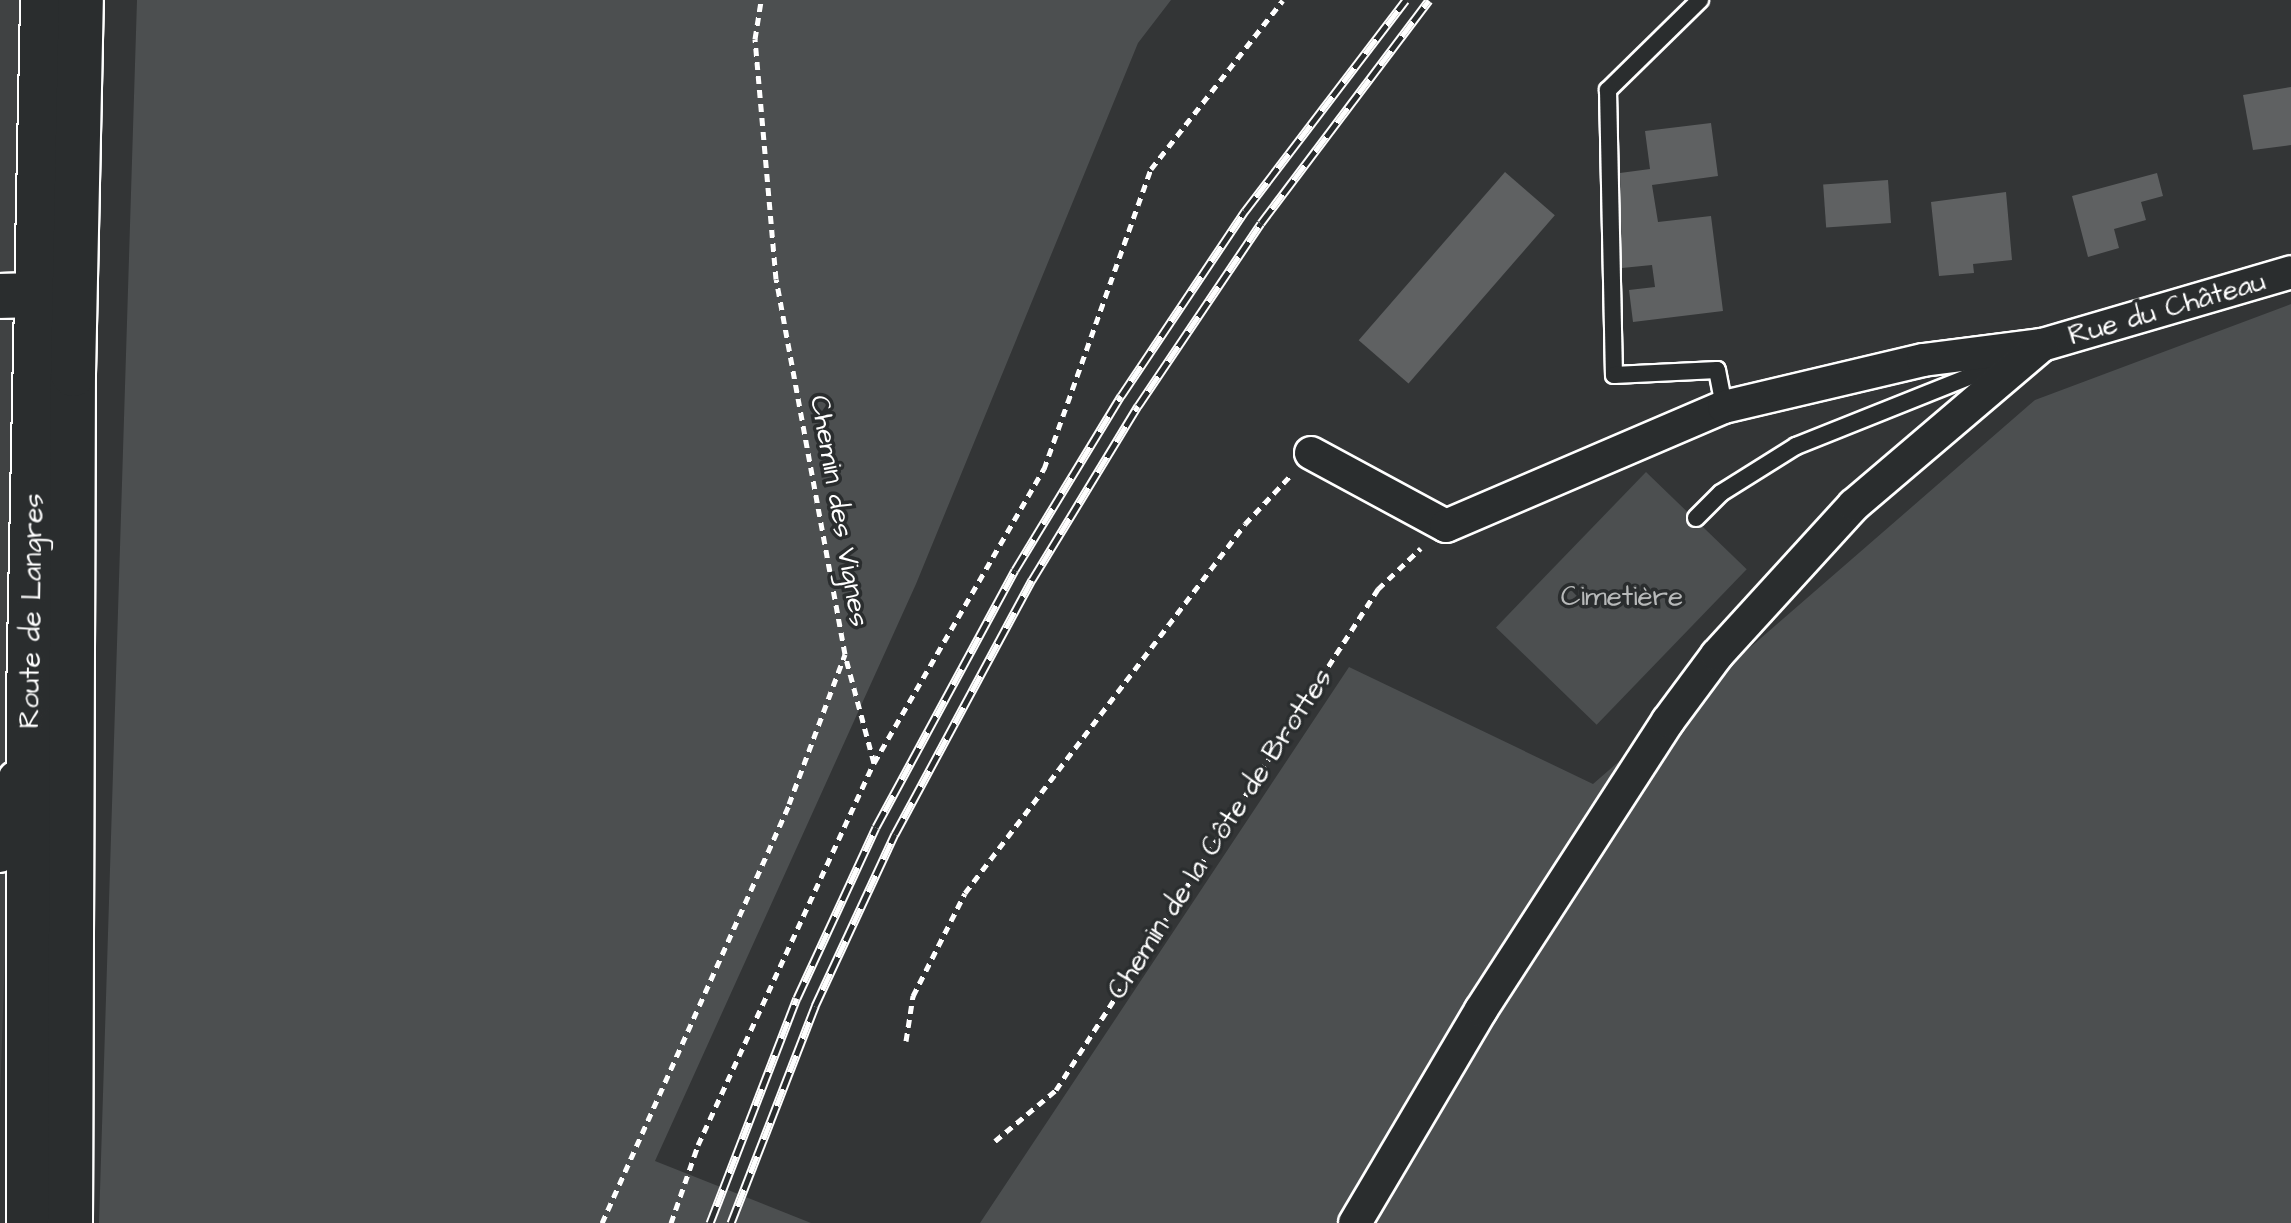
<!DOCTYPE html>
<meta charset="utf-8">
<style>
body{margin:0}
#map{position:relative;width:2291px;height:1223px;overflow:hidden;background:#333536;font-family:"Architects Daughter",sans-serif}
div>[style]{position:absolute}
.built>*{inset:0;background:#404243}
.green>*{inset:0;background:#4c4f50;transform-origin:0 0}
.building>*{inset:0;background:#5f6162;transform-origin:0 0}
.path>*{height:5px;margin-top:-2.5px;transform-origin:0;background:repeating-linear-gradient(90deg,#fff 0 8px,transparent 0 14px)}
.roads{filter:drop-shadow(2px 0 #fff) drop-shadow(-2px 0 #fff) drop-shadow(0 2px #fff) drop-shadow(0 -2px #fff)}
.lane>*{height:16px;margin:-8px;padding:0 8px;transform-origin:8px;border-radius:8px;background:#2a2d2e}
.street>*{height:32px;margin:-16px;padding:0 16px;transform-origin:16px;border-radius:16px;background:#2a2d2e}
.secondary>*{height:44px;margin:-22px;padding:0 22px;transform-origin:22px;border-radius:22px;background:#2a2d2e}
.primary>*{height:44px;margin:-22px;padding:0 22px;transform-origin:22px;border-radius:22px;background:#2a2d2e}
.rail>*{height:9px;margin-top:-4.5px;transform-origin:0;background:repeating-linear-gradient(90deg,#2a2d2e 0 18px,#fff 0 36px);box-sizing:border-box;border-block:2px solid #fff}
span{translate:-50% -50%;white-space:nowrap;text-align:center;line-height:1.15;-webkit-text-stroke:7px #2a2d2e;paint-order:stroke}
.street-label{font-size:28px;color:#fff}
.park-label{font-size:28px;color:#b7b9b9}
</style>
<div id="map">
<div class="built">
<i style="clip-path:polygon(0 0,38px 0,0 1099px)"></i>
</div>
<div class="green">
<i style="clip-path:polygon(137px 0,1171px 0,1138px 43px,916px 584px,655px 1161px,811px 1223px,99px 1223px)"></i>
<i style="clip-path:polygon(2291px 304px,2291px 1223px,980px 1223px,1349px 667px,1593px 784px,2035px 400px)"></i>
<i style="left:1646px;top:472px;width:140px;height:216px;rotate:44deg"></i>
</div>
<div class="building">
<i style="clip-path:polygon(2291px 87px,2291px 145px,2253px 150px,2243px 95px)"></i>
<i style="clip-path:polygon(1711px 123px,1718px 176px,1652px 185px,1658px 222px,1711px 216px,1723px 311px,1633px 322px,1629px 290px,1655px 287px,1652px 265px,1622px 268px,1620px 173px,1650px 169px,1645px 131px)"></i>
<i style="left:1505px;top:172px;width:66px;height:223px;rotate:41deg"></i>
<i style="clip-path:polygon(2157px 173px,2163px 196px,2141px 202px,2146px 220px,2114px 229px,2119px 248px,2088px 257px,2072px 196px)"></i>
<i style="left:1888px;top:180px;width:43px;height:65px;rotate:86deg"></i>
<i style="clip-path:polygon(2006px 192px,2012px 260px,1973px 264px,1974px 273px,1939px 276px,1931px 202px)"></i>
</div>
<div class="path">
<i style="left:874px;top:763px;width:340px;rotate:-60deg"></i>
<i style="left:1044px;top:469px;width:319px;rotate:-70.4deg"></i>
<i style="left:1151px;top:169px;width:214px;rotate:-52deg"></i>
<i style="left:906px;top:1041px;width:46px;rotate:-81.2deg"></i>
<i style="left:913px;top:996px;width:115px;rotate:-63.2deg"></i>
<i style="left:965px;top:893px;width:463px;rotate:-52.8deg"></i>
<i style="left:1245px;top:524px;width:67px;rotate:-46.8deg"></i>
<i style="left:995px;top:1141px;width:80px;rotate:-39.9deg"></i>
<i style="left:1056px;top:1090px;width:596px;rotate:-57.27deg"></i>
<i style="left:1378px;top:589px;width:59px;rotate:-43.6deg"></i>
<i style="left:602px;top:1223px;width:459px;rotate:-65.9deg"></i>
<i style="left:789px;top:804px;width:160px;rotate:-69.5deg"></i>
<i style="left:845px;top:654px;width:381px;rotate:-100.4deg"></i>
<i style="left:776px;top:279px;width:241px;rotate:-95deg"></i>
<i style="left:755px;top:39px;width:39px;rotate:-81deg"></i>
<i style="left:671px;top:1223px;width:83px;rotate:-70.9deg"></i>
<i style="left:698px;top:1145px;width:421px;rotate:-65.3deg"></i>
<i style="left:874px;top:763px;width:112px;rotate:-105deg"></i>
</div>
<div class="roads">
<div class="lane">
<i style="left:1700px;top:0;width:129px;rotate:135.6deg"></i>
<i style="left:1608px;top:90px;width:285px;rotate:88.8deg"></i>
<i style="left:1614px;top:375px;width:103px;rotate:-2.8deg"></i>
<i style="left:1717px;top:370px;width:38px;rotate:79deg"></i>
<i style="left:1696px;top:518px;width:35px;rotate:-45deg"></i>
<i style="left:1721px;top:493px;width:89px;rotate:-32.1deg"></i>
<i style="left:1796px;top:446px;width:228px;rotate:-21.8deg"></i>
</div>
<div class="street">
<i style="left:1311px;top:453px;width:153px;rotate:28.4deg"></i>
<i style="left:1446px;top:526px;width:302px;rotate:-23.2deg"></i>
<i style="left:1724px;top:407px;width:204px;rotate:-13.3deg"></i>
<i style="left:1923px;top:360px;width:120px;rotate:-7.2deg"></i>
<i style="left:2042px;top:345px;width:259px;rotate:-16.3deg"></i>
<i style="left:0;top:856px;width:80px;rotate:-79.2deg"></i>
<i style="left:1355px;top:1223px;width:247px;rotate:-59.4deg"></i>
<i style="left:1481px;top:1010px;width:344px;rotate:-57.1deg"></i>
<i style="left:1668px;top:721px;width:82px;rotate:-53.4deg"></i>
<i style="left:1717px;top:655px;width:203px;rotate:-47.6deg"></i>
<i style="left:1854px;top:505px;width:247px;rotate:-40.4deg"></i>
</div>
<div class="secondary">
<i style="left:0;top:296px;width:74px;rotate:-1.5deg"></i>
</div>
<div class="primary">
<i style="left:29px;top:1223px;width:524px;rotate:-90deg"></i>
<i style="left:29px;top:699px;width:699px;rotate:-88.85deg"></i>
<i style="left:70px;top:1223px;width:849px;rotate:-89.8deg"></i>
<i style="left:73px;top:374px;width:374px;rotate:-88.8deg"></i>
</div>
</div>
<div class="rail">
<i style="left:710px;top:1223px;width:241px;rotate:-68.9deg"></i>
<i style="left:797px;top:998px;width:188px;rotate:-65.2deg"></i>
<i style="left:876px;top:827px;width:292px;rotate:-61.6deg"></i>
<i style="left:1015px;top:570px;width:204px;rotate:-58.7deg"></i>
<i style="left:1121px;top:396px;width:223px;rotate:-56.2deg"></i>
<i style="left:1245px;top:211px;width:265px;rotate:-52.7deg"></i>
<i style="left:731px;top:1223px;width:233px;rotate:-68.8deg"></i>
<i style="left:815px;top:1006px;width:190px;rotate:-65.1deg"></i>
<i style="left:895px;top:834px;width:289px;rotate:-61.7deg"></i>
<i style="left:1032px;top:580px;width:204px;rotate:-58.7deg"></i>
<i style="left:1138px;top:406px;width:220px;rotate:-56.1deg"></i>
<i style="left:1261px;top:223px;width:279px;rotate:-53deg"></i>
</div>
<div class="street-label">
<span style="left:2167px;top:309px;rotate:-16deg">Rue du Château</span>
<span style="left:839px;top:511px;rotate:80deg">Chemin des Vignes</span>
<span style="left:32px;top:611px;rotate:-89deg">Route de Langres</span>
<span style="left:1220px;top:834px;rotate:-57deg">Chemin de la Côte de Brottes</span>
</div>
<div class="park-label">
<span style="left:1622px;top:597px">Cimetière</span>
</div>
</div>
